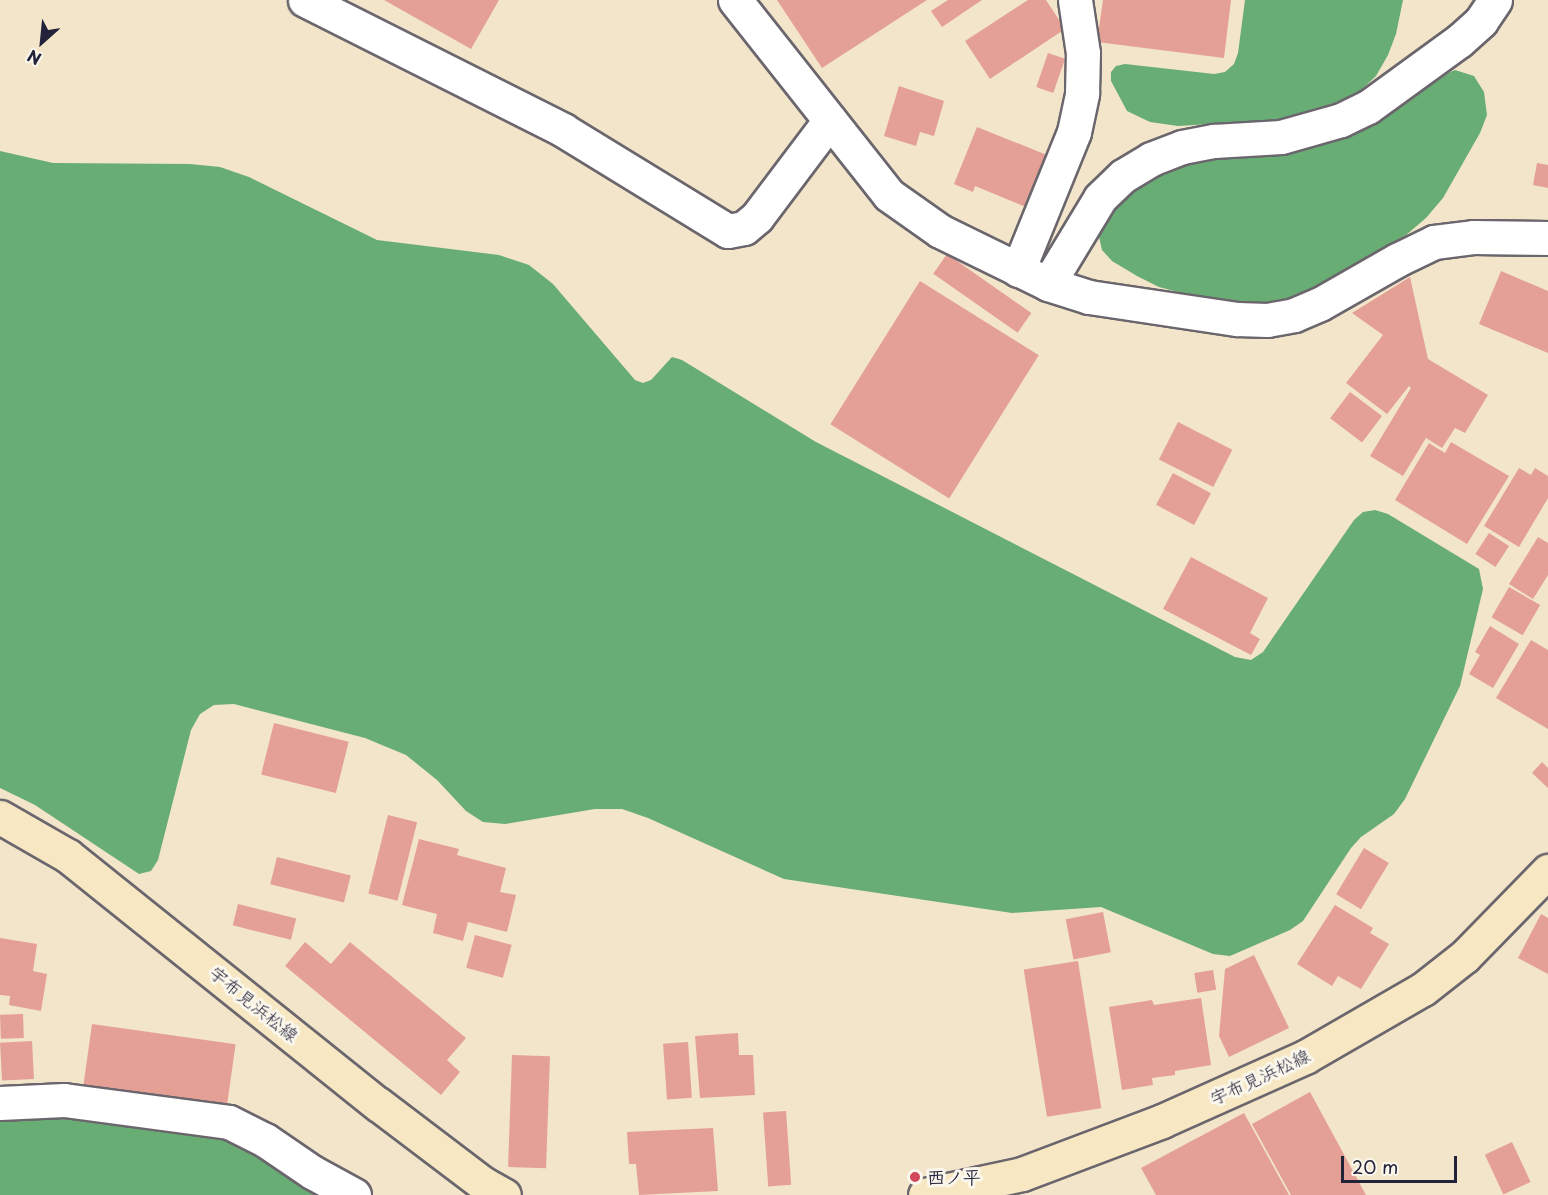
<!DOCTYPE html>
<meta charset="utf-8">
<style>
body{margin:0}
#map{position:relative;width:1548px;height:1195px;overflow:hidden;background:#f2e5ca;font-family:"Playpen Sans","Klee One",sans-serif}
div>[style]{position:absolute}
.forest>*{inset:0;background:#68ad73}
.building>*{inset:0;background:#e5a096;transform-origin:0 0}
.roads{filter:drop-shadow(2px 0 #6b666d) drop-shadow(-2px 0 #6b666d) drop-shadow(0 2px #6b666d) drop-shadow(0 -2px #6b666d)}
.minor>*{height:33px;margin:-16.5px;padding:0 16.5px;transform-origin:16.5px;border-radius:16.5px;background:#fff}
.secondary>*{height:33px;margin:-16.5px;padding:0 16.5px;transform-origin:16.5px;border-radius:16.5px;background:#f7e8c3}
.dots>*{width:16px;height:16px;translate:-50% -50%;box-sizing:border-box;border:3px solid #fbf7ec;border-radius:50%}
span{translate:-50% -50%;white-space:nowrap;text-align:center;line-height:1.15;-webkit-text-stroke:6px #fbf7ec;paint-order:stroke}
.street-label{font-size:18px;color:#22223b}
.poi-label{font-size:18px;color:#22223b;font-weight:700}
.left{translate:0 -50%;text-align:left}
.north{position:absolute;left:12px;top:12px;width:60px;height:60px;-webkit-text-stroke:4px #fbf7ec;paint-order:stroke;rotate:207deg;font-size:16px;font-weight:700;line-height:24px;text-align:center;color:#22223b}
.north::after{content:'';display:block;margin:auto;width:21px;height:27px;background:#22223b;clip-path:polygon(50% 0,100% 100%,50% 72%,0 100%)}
.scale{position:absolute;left:1341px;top:1156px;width:116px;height:27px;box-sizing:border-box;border:3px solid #22223b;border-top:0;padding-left:8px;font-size:18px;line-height:21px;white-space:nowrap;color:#22223b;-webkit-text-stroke:4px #fbf7ec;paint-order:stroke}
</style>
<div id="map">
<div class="forest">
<i style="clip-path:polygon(1245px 0,1403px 0,1396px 34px,1388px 55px,1376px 76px,1359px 92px,1334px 104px,1278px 120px,1178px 126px,1150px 122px,1127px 111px,1111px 81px,1111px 72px,1116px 66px,1125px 64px,1214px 74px,1225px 72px,1234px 64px,1238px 53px)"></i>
<i style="clip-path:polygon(1455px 70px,1474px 76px,1484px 92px,1487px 115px,1480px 133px,1443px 198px,1426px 218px,1406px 235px,1313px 289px,1289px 298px,1266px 302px,1239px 302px,1182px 293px,1159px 287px,1137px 276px,1112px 261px,1102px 250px,1099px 237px,1113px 209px,1134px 190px,1159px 174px,1186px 164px,1216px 158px,1283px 154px,1347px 136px,1378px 121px,1439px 77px)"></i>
<i style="clip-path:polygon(0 151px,53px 163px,190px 164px,220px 167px,249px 177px,377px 240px,499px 255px,529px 265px,553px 284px,635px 380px,643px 383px,651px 380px,672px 357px,682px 360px,816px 442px,1235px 657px,1251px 660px,1263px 652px,1354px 520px,1363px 512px,1375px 510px,1388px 514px,1479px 569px,1483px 589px,1460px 686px,1405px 799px,1394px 814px,1361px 837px,1351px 848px,1303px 921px,1290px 930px,1230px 956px,1213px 954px,1101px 907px,1012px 913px,784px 879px,648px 818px,622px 809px,595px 809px,505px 824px,483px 822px,466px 811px,437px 780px,406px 755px,365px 738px,234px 704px,214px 705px,200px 714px,191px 730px,158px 860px,151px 871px,139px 874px,35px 805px,0 788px)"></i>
<i style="clip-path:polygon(64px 1112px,226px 1133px,304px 1184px,314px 1195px,0 1195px,0 1114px)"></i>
</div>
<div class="building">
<i style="clip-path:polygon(384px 0,499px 0,471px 49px)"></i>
<i style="clip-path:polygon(777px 0,927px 0,822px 68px)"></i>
<i style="clip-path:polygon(948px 0,982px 0,942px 27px,931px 11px)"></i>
<i style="clip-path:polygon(1028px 0,1046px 0,1065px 29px,990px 79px,965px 41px)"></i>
<i style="clip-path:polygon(1103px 0,1231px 0,1224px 58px,1097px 42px)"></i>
<i style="left:1048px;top:53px;width:18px;height:36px;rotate:19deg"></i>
<i style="clip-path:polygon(899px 86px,944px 101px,934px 136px,920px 132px,916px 146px,884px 136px)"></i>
<i style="clip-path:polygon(977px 127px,1047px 155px,1026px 207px,975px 186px,973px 192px,954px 184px)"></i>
<i style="clip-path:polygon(1537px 163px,1548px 165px,1548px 188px,1533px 185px)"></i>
<i style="left:947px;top:254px;width:103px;height:24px;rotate:35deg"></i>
<i style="clip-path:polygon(1501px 271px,1548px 291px,1548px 353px,1479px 324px)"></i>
<i style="clip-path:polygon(1410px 277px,1428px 359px,1488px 395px,1465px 433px,1455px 428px,1442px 448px,1426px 438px,1403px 476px,1370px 456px,1411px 388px,1409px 386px,1387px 414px,1346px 383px,1383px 335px,1352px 313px)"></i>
<i style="left:920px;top:281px;width:140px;height:169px;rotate:32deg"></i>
<i style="left:1350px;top:392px;width:40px;height:33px;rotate:37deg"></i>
<i style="left:1178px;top:422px;width:61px;height:42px;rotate:27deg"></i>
<i style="clip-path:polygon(1451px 442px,1509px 476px,1467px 544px,1395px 500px,1429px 443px,1445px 453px)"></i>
<i style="clip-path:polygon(1519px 468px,1531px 475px,1535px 468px,1548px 476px,1548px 498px,1519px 547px,1484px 526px)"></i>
<i style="left:1173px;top:473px;width:43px;height:36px;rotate:28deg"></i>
<i style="left:1489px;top:533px;width:24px;height:25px;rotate:33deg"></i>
<i style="clip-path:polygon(1538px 537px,1548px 543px,1548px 575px,1533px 599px,1509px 584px)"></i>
<i style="clip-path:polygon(1191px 557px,1268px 598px,1250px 633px,1260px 639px,1251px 655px,1163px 609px)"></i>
<i style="left:1509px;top:587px;width:36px;height:35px;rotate:30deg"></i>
<i style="clip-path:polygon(1490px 626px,1519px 644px,1493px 688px,1469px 674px,1480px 655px,1475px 652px)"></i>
<i style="clip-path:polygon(1531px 640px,1548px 650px,1548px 729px,1496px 698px)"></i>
<i style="left:274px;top:723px;width:77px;height:53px;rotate:14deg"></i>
<i style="clip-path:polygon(1542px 762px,1548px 768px,1548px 788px,1532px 773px)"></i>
<i style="left:388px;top:815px;width:30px;height:81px;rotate:14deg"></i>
<i style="clip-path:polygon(419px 839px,459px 849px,457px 855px,506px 868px,500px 892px,516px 895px,507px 932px,468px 922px,463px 941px,433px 933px,437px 914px,402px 905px)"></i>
<i style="left:1364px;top:848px;width:29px;height:54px;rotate:31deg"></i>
<i style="left:277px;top:857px;width:76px;height:28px;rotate:14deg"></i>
<i style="left:238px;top:904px;width:60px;height:22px;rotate:14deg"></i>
<i style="clip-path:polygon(1335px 905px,1373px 928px,1370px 933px,1389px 944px,1361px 989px,1338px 976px,1332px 986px,1297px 964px)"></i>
<i style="left:1103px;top:912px;width:41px;height:38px;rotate:79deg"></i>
<i style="clip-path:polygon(1541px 914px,1548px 918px,1548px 974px,1518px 958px)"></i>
<i style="left:475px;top:935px;width:38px;height:34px;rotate:15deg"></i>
<i style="clip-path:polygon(0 938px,37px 944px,33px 971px,47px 974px,41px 1011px,9px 1005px,10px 996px,0 995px)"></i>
<i style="clip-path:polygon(305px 942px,331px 964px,350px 942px,466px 1038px,447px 1060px,460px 1072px,441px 1095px,285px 966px)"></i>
<i style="clip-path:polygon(1254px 955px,1289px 1028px,1229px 1057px,1219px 1036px,1225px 969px)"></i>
<i style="left:1078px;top:961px;width:149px;height:55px;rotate:81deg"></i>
<i style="left:1213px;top:970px;width:20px;height:19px;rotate:81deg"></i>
<i style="clip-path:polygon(1201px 998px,1211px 1065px,1175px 1071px,1175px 1075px,1152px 1078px,1153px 1085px,1122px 1090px,1109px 1007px,1152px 1000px,1154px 1005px)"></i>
<i style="left:23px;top:1014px;width:24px;height:23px;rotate:88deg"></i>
<i style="left:92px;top:1024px;width:145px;height:64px;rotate:8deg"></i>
<i style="clip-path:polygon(738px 1033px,739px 1055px,753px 1055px,755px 1095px,700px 1098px,695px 1036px)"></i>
<i style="left:32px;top:1041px;width:38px;height:32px;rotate:87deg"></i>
<i style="left:688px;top:1042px;width:56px;height:25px;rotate:86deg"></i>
<i style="left:512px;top:1055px;width:38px;height:112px;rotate:2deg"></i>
<i style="clip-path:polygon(1310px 1092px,1366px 1195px,1291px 1195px,1252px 1124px)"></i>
<i style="left:786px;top:1111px;width:74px;height:23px;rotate:86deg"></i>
<i style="clip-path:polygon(1244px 1113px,1289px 1195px,1156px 1195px,1141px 1168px)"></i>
<i style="clip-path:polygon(713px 1128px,718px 1191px,639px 1195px,636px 1164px,629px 1164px,627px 1132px)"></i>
<i style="left:1512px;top:1142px;width:44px;height:30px;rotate:65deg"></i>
</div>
<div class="roads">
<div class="minor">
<i style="left:305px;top:0;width:289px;rotate:26.7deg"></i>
<i style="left:563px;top:130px;width:193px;rotate:31.5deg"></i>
<i style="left:728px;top:231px;width:16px;rotate:-11deg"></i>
<i style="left:744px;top:228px;width:17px;rotate:-40deg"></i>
<i style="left:757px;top:217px;width:121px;rotate:-53deg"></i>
<i style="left:735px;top:0;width:248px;rotate:51.7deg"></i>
<i style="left:889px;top:195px;width:62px;rotate:35.2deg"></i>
<i style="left:940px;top:231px;width:120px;rotate:26.1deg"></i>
<i style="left:1048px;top:284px;width:43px;rotate:17.6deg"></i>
<i style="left:1089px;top:297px;width:150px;rotate:8.5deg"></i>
<i style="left:1237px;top:319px;width:30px;rotate:2deg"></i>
<i style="left:1267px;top:320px;width:27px;rotate:-10deg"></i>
<i style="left:1294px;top:315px;width:28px;rotate:-23deg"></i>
<i style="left:1320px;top:304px;width:89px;rotate:-29.7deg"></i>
<i style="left:1397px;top:260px;width:41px;rotate:-25.9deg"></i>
<i style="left:1434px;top:242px;width:39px;rotate:-7deg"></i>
<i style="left:1473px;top:237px;width:75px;rotate:0.8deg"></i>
<i style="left:1018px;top:270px;width:149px;rotate:-67.9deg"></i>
<i style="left:1074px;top:132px;width:40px;rotate:-78deg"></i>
<i style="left:1082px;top:93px;width:40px;rotate:-88.6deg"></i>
<i style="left:1083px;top:53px;width:54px;rotate:-98.6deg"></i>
<i style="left:1048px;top:284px;width:100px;rotate:-58.8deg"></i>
<i style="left:1100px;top:198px;width:32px;rotate:-44deg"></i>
<i style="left:1123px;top:176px;width:33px;rotate:-31deg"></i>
<i style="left:1151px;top:159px;width:33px;rotate:-21deg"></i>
<i style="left:1182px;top:147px;width:33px;rotate:-11deg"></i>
<i style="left:1214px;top:141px;width:67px;rotate:-3.4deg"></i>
<i style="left:1281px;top:137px;width:62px;rotate:-15.8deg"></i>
<i style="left:1341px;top:120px;width:30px;rotate:-26deg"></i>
<i style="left:1368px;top:107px;width:112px;rotate:-36deg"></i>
<i style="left:1459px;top:41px;width:30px;rotate:-42deg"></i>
<i style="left:1481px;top:21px;width:25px;rotate:-56deg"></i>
<i style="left:0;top:1103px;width:64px;rotate:-2.7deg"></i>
<i style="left:64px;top:1100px;width:166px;rotate:7.6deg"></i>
<i style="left:229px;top:1122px;width:40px;rotate:26.6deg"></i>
<i style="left:265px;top:1140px;width:57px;rotate:34.2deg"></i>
<i style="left:312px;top:1172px;width:48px;rotate:28.7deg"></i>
</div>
<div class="secondary">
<i style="left:0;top:817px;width:78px;rotate:29.8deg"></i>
<i style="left:68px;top:856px;width:397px;rotate:38.7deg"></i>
<i style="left:378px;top:1104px;width:131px;rotate:37.2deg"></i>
<i style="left:482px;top:1183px;width:25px;rotate:29deg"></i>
<i style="left:925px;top:1195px;width:99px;rotate:-12.2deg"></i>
<i style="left:1022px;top:1174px;width:150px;rotate:-20.7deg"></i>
<i style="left:1162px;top:1121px;width:157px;rotate:-24.1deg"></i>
<i style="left:1305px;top:1057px;width:136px;rotate:-30deg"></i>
<i style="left:1423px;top:989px;width:53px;rotate:-38.2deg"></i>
<i style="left:1465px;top:956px;width:119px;rotate:-45.7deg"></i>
</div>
</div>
<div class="dots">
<i style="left:915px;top:1177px;background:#d1495b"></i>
</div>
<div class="street-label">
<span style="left:254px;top:1004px;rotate:39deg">宇布見浜松線</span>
<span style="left:1260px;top:1077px;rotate:-25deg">宇布見浜松線</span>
</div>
<div class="poi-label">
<span class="left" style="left:927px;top:1177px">西ノ平</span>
</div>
<div class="north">N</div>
<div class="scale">20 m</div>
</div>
